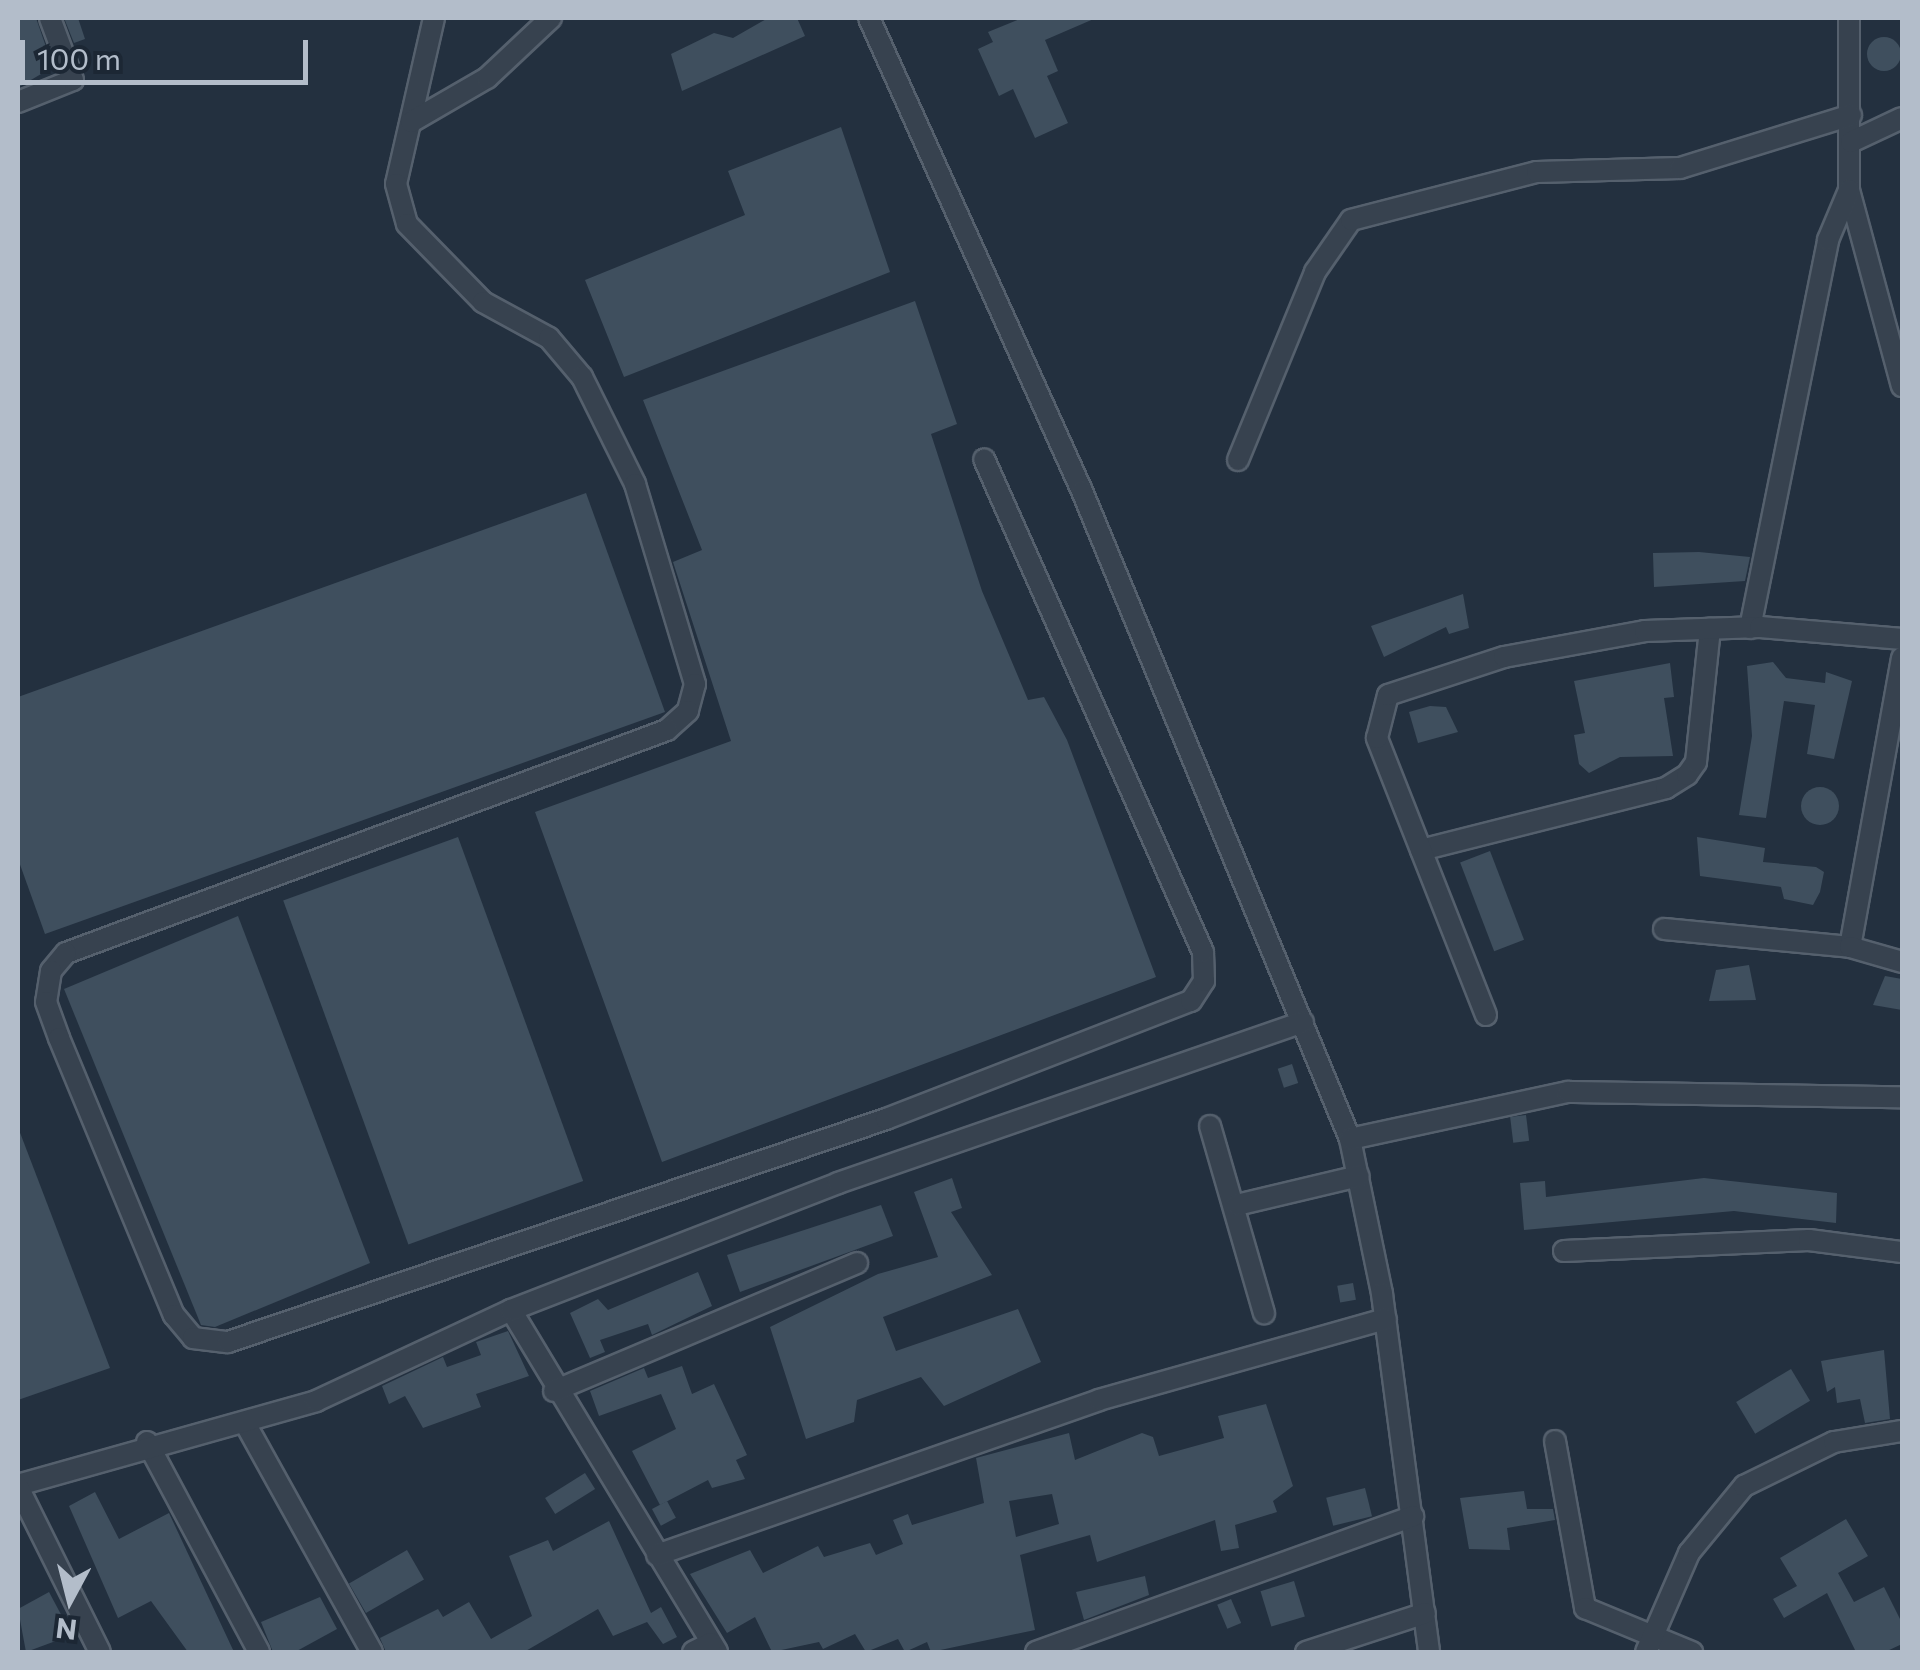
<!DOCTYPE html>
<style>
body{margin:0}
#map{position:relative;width:1920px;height:1670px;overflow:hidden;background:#23303f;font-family:Commissioner,sans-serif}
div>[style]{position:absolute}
.building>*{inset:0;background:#3f4f5e;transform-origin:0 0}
.round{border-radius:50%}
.roads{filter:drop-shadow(2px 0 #55606d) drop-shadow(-2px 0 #55606d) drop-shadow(0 2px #55606d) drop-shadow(0 -2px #55606d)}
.minor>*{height:20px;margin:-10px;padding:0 10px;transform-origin:10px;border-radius:10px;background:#37424f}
span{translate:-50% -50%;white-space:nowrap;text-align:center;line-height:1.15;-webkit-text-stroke:8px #1c2734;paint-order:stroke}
.frame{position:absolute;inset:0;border:20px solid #b3bdca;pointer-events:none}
.north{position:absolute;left:20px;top:1550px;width:100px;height:100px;-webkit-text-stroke:8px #1c2734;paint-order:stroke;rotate:187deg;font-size:28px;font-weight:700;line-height:40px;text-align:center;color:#b3bdca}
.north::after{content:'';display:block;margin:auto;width:35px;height:45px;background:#b3bdca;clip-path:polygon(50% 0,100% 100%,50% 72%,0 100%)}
.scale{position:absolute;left:20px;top:40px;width:288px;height:45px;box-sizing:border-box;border:5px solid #b3bdca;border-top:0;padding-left:12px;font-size:30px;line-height:35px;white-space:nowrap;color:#b3bdca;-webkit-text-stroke:8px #1c2734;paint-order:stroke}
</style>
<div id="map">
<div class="building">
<i style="clip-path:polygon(18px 18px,36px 18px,53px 67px,19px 87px)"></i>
<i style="clip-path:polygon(64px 18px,78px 18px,85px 39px,74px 43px)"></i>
<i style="clip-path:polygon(768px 18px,797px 18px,805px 36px,682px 91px,671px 54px,714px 33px,733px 38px)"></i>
<i style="clip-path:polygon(1022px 18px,1096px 18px,1045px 40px,1058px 71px,1047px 76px,1068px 123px,1035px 138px,1013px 89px,999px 96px,978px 49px,993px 42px,988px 32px)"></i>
<i class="round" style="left:1867px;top:37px;width:34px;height:34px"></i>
<i style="clip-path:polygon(841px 127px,890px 272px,624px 377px,585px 280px,745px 215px,728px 171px)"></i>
<i style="clip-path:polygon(915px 301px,957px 424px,931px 434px,982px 591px,1028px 700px,1044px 697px,1067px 740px,1156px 977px,662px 1162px,535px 812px,731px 741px,673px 562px,702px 550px,643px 400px)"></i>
<i style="clip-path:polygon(586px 493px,665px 712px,45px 934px,18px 859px,18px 697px)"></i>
<i style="clip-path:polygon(1699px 552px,1750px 557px,1745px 581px,1654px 587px,1653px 553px)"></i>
<i style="clip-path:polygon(1463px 594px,1469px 628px,1449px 634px,1446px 627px,1384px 657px,1371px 626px)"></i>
<i style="clip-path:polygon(1773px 662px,1786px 678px,1825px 683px,1826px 672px,1852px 681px,1834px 759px,1807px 754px,1815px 705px,1784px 701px,1766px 818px,1739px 815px,1752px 736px,1747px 666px)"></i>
<i style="clip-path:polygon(1670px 663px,1674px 697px,1664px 698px,1673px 756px,1620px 757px,1589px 773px,1579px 764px,1574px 735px,1585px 733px,1574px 681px)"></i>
<i style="clip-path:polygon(1430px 706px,1446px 707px,1458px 732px,1418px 743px,1409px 712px)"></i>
<i class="round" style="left:1801px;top:787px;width:38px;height:38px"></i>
<i style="left:458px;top:837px;width:366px;height:186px;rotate:70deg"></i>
<i style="clip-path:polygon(1697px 837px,1765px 848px,1763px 862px,1816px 867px,1824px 872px,1820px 892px,1813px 905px,1784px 899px,1781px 887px,1700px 876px)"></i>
<i style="left:1490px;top:851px;width:95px;height:32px;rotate:69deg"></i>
<i style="clip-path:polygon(238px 916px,370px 1263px,215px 1327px,201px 1325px,64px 989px)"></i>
<i style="clip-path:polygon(1749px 965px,1756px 1000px,1709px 1001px,1716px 970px)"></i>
<i style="clip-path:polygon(1885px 976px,1902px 979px,1902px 1010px,1873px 1005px)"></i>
<i style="left:1292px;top:1064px;width:20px;height:15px;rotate:72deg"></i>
<i style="left:1526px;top:1115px;width:26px;height:16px;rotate:83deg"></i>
<i style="clip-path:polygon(19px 1130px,110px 1368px,18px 1400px,18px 1131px)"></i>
<i style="clip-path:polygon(952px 1178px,962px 1208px,951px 1212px,992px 1275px,883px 1317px,896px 1351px,1018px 1309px,1041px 1362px,944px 1406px,921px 1377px,857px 1400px,854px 1422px,806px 1439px,770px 1327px,878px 1274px,938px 1257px,914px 1192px)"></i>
<i style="clip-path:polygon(1704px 1178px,1837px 1193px,1836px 1223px,1734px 1211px,1524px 1230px,1520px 1183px,1545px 1181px,1546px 1197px)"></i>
<i style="clip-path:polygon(881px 1205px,893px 1236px,740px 1292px,727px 1255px)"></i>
<i style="clip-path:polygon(698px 1272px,712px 1306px,652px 1335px,648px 1324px,600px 1340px,605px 1352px,590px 1358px,570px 1313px,598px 1299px,608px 1310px)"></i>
<i style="left:1353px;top:1283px;width:17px;height:16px;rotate:80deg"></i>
<i style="clip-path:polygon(508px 1331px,529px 1376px,476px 1394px,481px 1407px,423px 1428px,405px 1396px,389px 1404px,382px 1386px,443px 1357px,447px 1367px,481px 1355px,476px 1342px)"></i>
<i style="clip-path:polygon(1884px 1350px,1890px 1419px,1865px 1423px,1860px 1399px,1837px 1403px,1835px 1387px,1827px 1392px,1821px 1361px)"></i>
<i style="clip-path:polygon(682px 1366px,692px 1394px,714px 1384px,747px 1455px,736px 1460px,745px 1479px,712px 1488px,708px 1480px,660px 1505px,632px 1451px,676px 1429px,661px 1394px,599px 1416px,590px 1391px,644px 1368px,648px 1378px)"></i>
<i style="left:1791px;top:1369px;width:37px;height:64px;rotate:59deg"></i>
<i style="clip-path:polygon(evenodd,1266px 1404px,1293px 1486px,1273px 1501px,1277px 1512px,1235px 1525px,1239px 1548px,1221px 1551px,1215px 1520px,1097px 1562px,1090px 1535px,1020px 1555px,1035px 1630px,931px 1652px,927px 1642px,905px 1652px,898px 1639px,866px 1652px,855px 1634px,823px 1649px,819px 1642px,772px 1652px,755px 1617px,727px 1633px,690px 1574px,750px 1550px,763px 1573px,818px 1546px,824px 1557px,870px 1543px,876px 1555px,903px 1544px,893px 1520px,908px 1514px,912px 1525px,984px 1503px,976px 1458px,1069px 1433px,1075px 1460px,1142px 1433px,1153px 1437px,1159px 1456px,1224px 1438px,1218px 1416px,1266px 1404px,1052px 1494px,1059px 1524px,1016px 1537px,1009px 1501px,1052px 1494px)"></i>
<i style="left:585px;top:1473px;width:19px;height:47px;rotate:58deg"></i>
<i style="left:1365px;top:1488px;width:29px;height:40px;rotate:76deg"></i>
<i style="clip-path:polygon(1524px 1491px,1527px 1509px,1553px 1509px,1555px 1520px,1507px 1528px,1510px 1550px,1469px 1549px,1460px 1498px)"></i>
<i style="clip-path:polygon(95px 1492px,119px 1539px,169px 1513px,234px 1652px,188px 1652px,151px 1601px,118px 1618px,69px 1506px)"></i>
<i style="left:667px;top:1501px;width:19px;height:17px;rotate:62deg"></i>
<i style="clip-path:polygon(1846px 1519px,1868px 1556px,1838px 1573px,1854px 1602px,1884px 1587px,1902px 1623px,1902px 1644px,1885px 1652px,1856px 1652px,1827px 1593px,1784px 1618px,1773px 1599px,1797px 1586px,1780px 1558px)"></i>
<i style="clip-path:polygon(609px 1521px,651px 1613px,661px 1607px,677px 1637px,663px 1644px,647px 1622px,613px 1636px,598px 1609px,524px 1652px,386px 1652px,380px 1638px,438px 1609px,443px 1617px,469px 1602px,491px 1639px,532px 1616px,509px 1556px,548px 1540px,553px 1551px)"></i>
<i style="left:407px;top:1550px;width:34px;height:67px;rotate:60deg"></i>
<i style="clip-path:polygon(1145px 1576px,1149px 1595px,1084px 1620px,1076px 1592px)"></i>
<i style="left:1294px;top:1581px;width:37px;height:35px;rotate:73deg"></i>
<i style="clip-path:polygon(49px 1592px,72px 1635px,26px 1652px,18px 1609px)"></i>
<i style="clip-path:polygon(320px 1597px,337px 1629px,295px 1652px,273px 1652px,261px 1622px)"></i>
<i style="left:1231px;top:1599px;width:26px;height:15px;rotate:67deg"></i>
</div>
<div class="roads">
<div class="minor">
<i style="left:434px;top:18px;width:170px;rotate:102.9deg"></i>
<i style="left:396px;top:184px;width:41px;rotate:74.6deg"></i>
<i style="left:407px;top:224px;width:109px;rotate:45.7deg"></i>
<i style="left:483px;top:302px;width:75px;rotate:28.6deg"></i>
<i style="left:549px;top:338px;width:51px;rotate:49.8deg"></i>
<i style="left:582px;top:377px;width:119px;rotate:63.6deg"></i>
<i style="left:635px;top:484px;width:209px;rotate:73.3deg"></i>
<i style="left:695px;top:684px;width:28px;rotate:105deg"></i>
<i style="left:688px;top:711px;width:28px;rotate:138deg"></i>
<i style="left:667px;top:730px;width:641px;rotate:159.64deg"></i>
<i style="left:66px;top:953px;width:23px;rotate:130deg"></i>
<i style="left:51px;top:971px;width:31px;rotate:99deg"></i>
<i style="left:46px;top:1002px;width:38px;rotate:70deg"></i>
<i style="left:59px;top:1038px;width:300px;rotate:67.5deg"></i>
<i style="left:174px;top:1315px;width:30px;rotate:50deg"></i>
<i style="left:193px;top:1338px;width:35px;rotate:7deg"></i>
<i style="left:228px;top:1342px;width:695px;rotate:-18.72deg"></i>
<i style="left:886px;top:1119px;width:327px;rotate:-21.2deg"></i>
<i style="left:1191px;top:1001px;width:24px;rotate:-57deg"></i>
<i style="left:1204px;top:981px;width:29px;rotate:-92deg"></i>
<i style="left:1203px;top:952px;width:539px;rotate:-113.95deg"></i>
<i style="left:869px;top:18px;width:519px;rotate:65.76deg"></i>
<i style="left:1082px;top:491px;width:701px;rotate:67.53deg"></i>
<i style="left:1350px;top:1139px;width:158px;rotate:78.3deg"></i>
<i style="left:1382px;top:1294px;width:361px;rotate:82.5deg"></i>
<i style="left:1849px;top:18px;width:172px;rotate:90deg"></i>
<i style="left:1849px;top:190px;width:203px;rotate:74.9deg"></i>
<i style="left:18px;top:102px;width:59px;rotate:-21.8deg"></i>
<i style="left:73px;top:80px;width:66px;rotate:-110.4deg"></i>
<i style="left:411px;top:122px;width:88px;rotate:-30.1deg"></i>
<i style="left:487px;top:78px;width:88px;rotate:-43.2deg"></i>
<i style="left:1851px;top:142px;width:56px;rotate:-25.2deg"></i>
<i style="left:1238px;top:460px;width:203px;rotate:-67.7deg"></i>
<i style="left:1315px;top:272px;width:63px;rotate:-55.3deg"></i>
<i style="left:1351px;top:220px;width:192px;rotate:-14.5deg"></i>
<i style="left:1537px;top:172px;width:143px;rotate:-1.6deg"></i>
<i style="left:1680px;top:168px;width:179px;rotate:-17.2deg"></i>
<i style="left:1750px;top:628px;width:396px;rotate:-78.6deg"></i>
<i style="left:1828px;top:240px;width:54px;rotate:-67.2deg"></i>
<i style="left:1421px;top:850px;width:253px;rotate:-14.2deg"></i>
<i style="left:1666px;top:788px;width:25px;rotate:-32deg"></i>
<i style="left:1687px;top:775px;width:16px;rotate:-55deg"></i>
<i style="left:1696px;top:762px;width:134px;rotate:-84deg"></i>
<i style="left:1664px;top:929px;width:187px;rotate:5.5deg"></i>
<i style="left:1850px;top:947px;width:294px;rotate:-79.8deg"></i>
<i style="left:1850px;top:947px;width:54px;rotate:16.1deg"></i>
<i style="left:1486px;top:1015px;width:298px;rotate:-111.5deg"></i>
<i style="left:1377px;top:738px;width:44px;rotate:-75.7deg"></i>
<i style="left:1388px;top:695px;width:122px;rotate:-18.1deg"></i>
<i style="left:1504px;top:657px;width:143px;rotate:-10.4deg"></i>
<i style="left:1645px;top:631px;width:115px;rotate:-2deg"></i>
<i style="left:1760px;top:627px;width:143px;rotate:4.8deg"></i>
<i style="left:1210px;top:1126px;width:195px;rotate:73.9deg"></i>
<i style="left:1350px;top:1139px;width:223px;rotate:-12.2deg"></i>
<i style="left:1568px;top:1092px;width:334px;rotate:0.9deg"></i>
<i style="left:1237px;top:1205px;width:125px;rotate:-13.4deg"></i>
<i style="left:1564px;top:1251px;width:245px;rotate:-2.6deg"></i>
<i style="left:1809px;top:1240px;width:94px;rotate:7.4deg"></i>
<i style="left:511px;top:1310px;width:399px;rotate:58.9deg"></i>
<i style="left:554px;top:1391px;width:329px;rotate:-22.9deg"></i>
<i style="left:245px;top:1423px;width:262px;rotate:61deg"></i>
<i style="left:1555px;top:1441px;width:170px;rotate:79.8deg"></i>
<i style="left:1585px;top:1608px;width:116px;rotate:22.4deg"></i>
<i style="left:147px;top:1442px;width:238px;rotate:61.9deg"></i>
<i style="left:18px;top:1485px;width:310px;rotate:-15.7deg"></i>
<i style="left:316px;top:1401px;width:215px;rotate:-25deg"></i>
<i style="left:511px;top:1310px;width:351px;rotate:-21.2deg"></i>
<i style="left:838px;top:1183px;width:492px;rotate:-19.1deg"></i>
<i style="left:18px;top:1487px;width:184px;rotate:63.6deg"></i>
<i style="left:657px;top:1555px;width:468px;rotate:-19.3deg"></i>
<i style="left:1099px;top:1400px;width:298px;rotate:-15.8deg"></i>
<i style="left:693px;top:1652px;width:20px;rotate:-27deg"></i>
<i style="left:1036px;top:1652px;width:401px;rotate:-19.8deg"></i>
<i style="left:1306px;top:1652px;width:125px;rotate:-18.1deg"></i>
<i style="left:1646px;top:1652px;width:108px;rotate:-66.5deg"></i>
<i style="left:1689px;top:1553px;width:87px;rotate:-50.6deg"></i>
<i style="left:1744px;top:1486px;width:100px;rotate:-26.1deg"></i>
<i style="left:1834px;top:1442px;width:69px;rotate:-9.2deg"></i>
</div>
</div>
<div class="frame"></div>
<div class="north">N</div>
<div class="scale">100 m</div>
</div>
